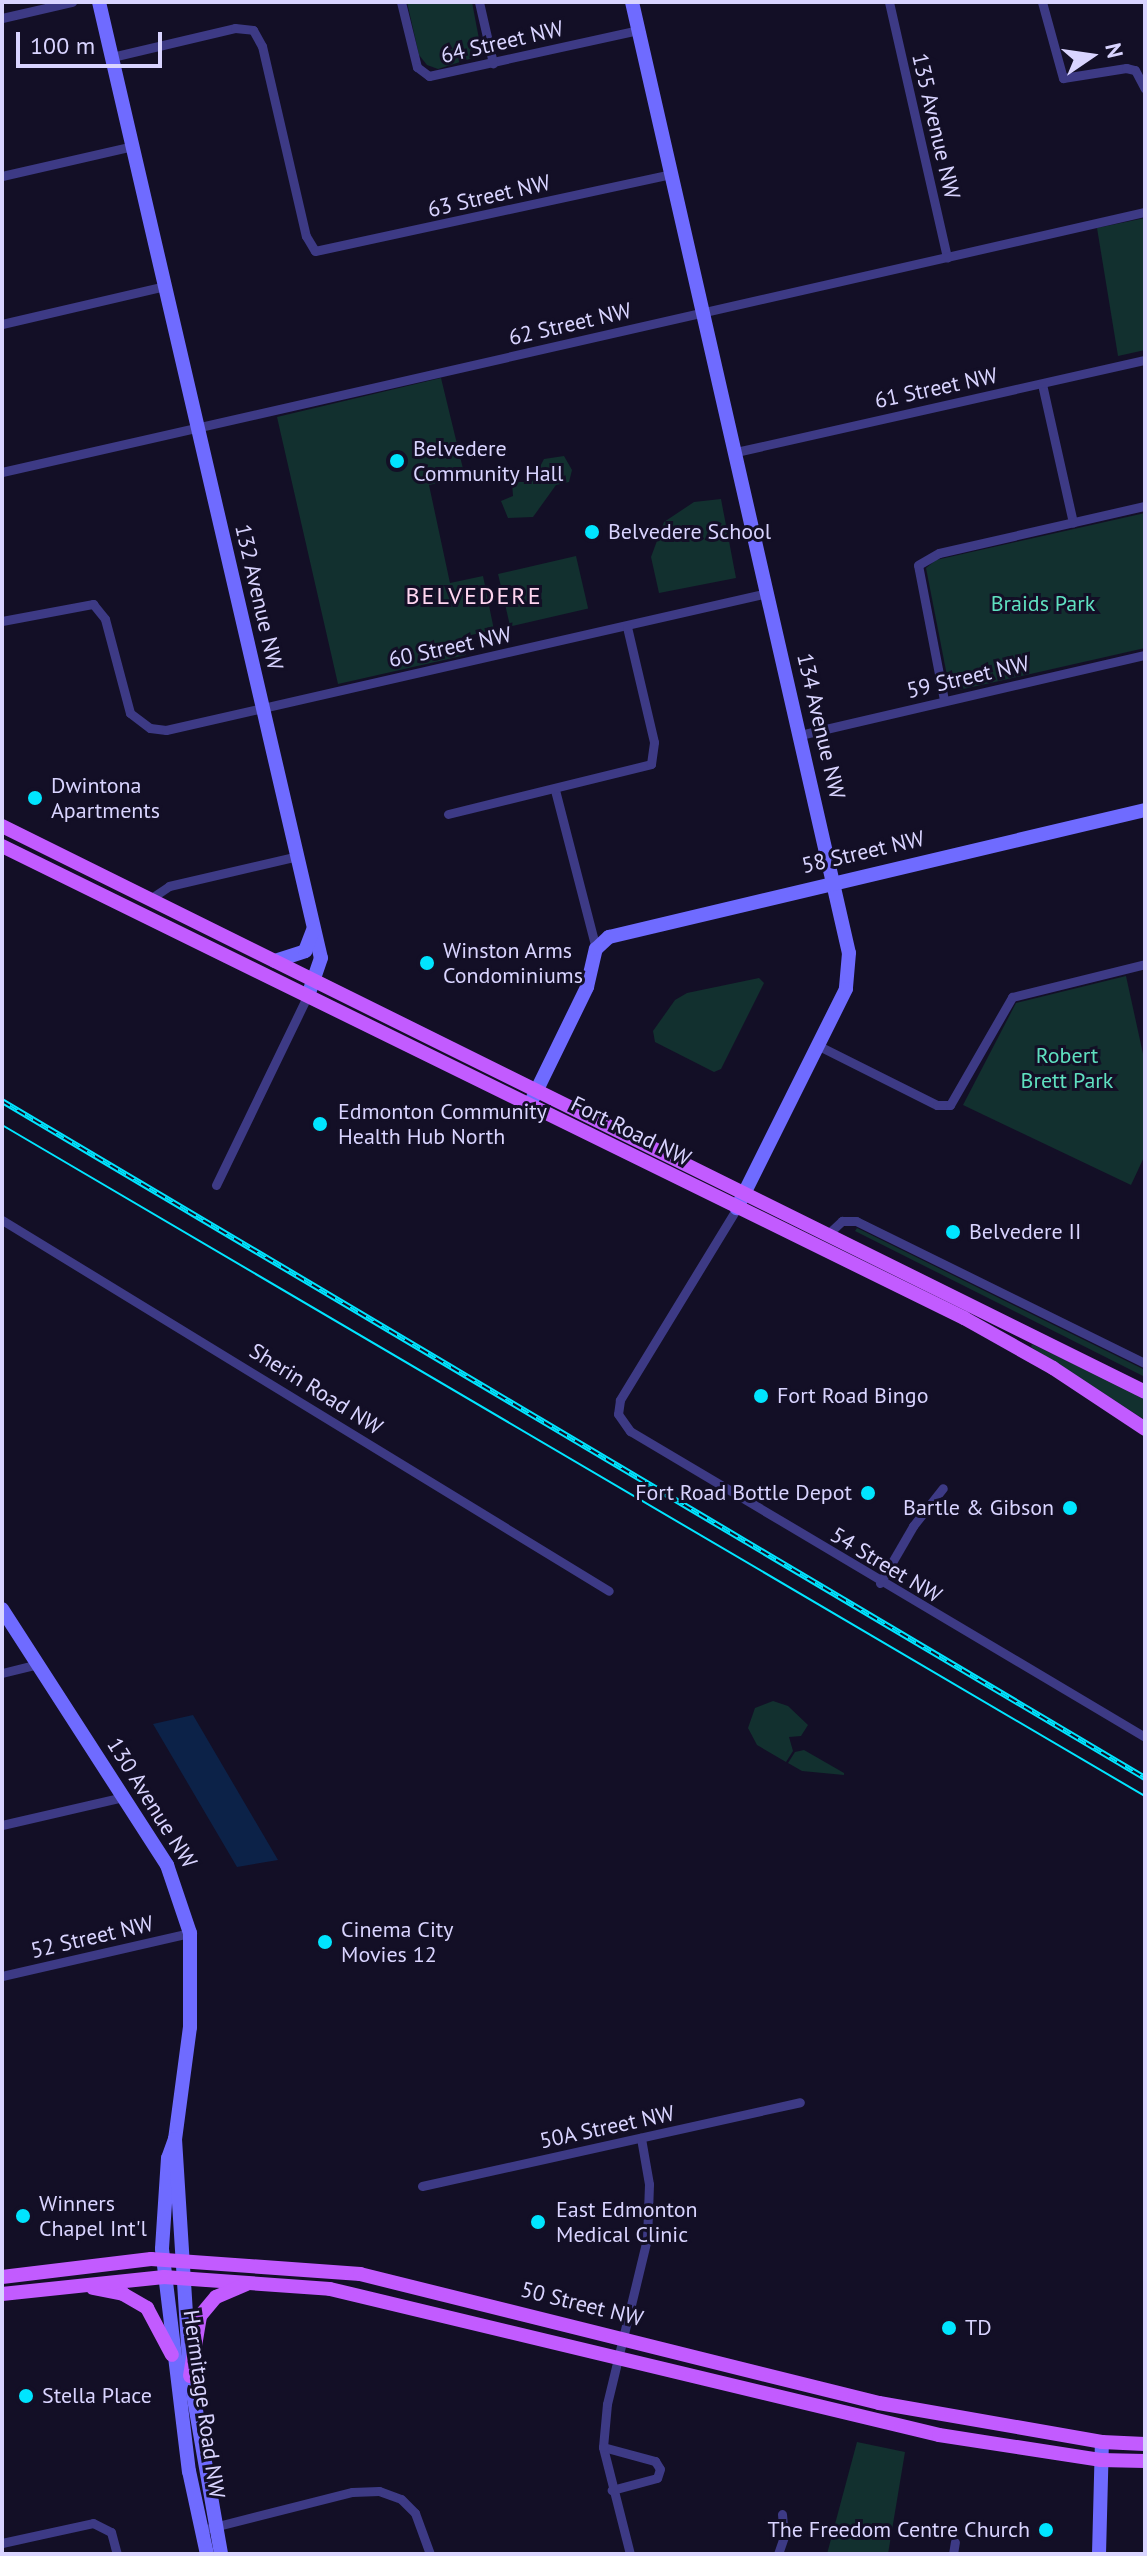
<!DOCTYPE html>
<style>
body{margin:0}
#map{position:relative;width:1147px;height:2556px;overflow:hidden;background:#130f26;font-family:"PT Sans",sans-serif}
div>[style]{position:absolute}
.green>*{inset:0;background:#12302f;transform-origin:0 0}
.water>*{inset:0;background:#0c2248}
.street>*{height:9px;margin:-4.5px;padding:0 4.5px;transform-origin:4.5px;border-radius:4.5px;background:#3d3a85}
.secondary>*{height:14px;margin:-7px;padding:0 7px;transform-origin:7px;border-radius:7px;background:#6f6bff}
.primary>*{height:14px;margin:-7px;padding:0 7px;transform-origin:7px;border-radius:7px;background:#c25bff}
.tram>*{height:2px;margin:-1px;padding:0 1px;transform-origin:1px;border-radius:1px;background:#00e5ff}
.rail>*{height:6px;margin-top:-3px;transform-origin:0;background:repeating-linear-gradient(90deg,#130f26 0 9px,#00e5ff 0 18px);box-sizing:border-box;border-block:2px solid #00e5ff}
.dots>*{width:22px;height:22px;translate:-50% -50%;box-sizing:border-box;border:4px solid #130f26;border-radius:50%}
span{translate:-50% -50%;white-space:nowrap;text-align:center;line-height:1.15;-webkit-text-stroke:6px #130f26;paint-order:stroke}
.street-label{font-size:22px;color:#d9d4ff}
.poi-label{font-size:22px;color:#d9d4ff}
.left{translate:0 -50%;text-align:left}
.right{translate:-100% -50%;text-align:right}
.park-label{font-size:22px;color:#5fe0c0}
.neighbourhood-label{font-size:24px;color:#ffd6f0;letter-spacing:2px}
.frame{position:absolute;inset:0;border:4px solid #d9d4ff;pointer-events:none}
.north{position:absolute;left:1051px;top:16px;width:80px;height:80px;-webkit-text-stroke:6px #130f26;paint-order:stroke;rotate:77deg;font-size:22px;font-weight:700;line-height:32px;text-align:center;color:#d9d4ff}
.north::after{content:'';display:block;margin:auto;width:28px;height:36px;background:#d9d4ff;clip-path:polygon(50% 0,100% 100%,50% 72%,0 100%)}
.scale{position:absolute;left:16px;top:32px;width:146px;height:36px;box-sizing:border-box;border:4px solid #d9d4ff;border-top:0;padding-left:10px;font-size:24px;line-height:28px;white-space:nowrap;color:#d9d4ff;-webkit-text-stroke:6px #130f26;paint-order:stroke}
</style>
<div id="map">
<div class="green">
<i style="clip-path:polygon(407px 2px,472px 2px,482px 55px,438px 69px,427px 65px,419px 55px)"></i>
<i style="clip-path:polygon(1145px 218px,1145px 350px,1118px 356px,1097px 228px)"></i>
<i style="clip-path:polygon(441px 378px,465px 477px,429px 485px,450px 583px,483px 576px,494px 630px,462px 637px,466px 655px,338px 684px,277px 417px)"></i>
<i style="clip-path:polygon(564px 456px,572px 470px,569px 482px,556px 485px,533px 517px,508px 518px,501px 501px,513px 496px,512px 482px,532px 482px,544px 459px)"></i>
<i style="clip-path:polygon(721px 499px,736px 578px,659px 593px,651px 557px,664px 522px,694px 502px)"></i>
<i style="clip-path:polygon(1145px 513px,1145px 648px,959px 690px,949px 686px,926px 568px,936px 560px)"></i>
<i style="left:576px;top:556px;width:54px;height:80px;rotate:77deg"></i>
<i style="clip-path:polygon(1126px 976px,1145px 1063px,1145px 1155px,1131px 1185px,963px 1105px,1016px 1003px)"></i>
<i style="clip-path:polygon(759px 978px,764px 983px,721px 1069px,714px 1072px,655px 1042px,653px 1031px,675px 1000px,687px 993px)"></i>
<i style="clip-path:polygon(857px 1228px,1145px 1370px,1145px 1377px,855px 1231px)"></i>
<i style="clip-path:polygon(1032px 1344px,1145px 1398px,1145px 1420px,1031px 1347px)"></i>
<i style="clip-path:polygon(773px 1701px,788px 1706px,808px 1725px,801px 1736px,789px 1737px,793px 1751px,786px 1762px,757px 1745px,748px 1728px,755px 1708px)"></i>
<i style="clip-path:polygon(804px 1750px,844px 1773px,844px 1775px,802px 1771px,788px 1763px,795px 1752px)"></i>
<i style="clip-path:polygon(857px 2442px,905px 2452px,888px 2554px,827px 2554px)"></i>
</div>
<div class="water">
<i style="clip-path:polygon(193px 1715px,278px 1860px,237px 1867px,153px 1724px)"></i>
</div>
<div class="street">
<i style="left:401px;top:2px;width:67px;rotate:76.2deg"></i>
<i style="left:417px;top:67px;width:15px;rotate:37deg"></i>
<i style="left:429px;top:76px;width:214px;rotate:-12.4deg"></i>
<i style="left:479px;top:2px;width:63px;rotate:77.1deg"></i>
<i style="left:889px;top:2px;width:262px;rotate:77.2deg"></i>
<i style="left:1042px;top:2px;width:79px;rotate:74.6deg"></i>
<i style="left:1063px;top:78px;width:64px;rotate:-9deg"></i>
<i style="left:1126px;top:68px;width:9px;rotate:13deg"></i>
<i style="left:1135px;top:70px;width:21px;rotate:62deg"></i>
<i style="left:2px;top:18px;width:72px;rotate:-12.9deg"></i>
<i style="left:112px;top:57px;width:126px;rotate:-13.3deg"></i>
<i style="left:235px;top:28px;width:18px;rotate:6deg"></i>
<i style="left:253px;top:30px;width:18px;rotate:61deg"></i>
<i style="left:262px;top:46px;width:195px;rotate:77deg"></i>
<i style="left:306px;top:236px;width:17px;rotate:59deg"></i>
<i style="left:315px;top:251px;width:364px;rotate:-12.2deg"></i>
<i style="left:2px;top:176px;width:134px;rotate:-12.9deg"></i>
<i style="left:2px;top:324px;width:167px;rotate:-13.1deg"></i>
<i style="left:1042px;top:384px;width:142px;rotate:77.4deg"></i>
<i style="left:736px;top:452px;width:419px;rotate:-12.7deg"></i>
<i style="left:2px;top:472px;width:1172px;rotate:-12.82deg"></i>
<i style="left:2px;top:621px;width:93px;rotate:-10.6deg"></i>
<i style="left:93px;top:604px;width:19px;rotate:51deg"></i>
<i style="left:105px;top:619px;width:97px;rotate:75.1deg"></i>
<i style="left:130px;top:713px;width:25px;rotate:37deg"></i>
<i style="left:150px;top:728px;width:16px;rotate:7deg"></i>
<i style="left:166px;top:730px;width:616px;rotate:-12.84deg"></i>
<i style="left:944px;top:700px;width:137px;rotate:-100.9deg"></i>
<i style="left:918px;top:565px;width:24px;rotate:-30deg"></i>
<i style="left:939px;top:553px;width:211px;rotate:-12.9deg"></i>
<i style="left:800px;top:735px;width:354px;rotate:-13.1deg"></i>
<i style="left:555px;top:790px;width:164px;rotate:75.5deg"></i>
<i style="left:448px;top:814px;width:209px;rotate:-13.8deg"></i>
<i style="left:651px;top:764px;width:22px;rotate:-82deg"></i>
<i style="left:654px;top:742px;width:118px;rotate:-103.2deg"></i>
<i style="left:150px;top:899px;width:23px;rotate:-34deg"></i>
<i style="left:169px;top:886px;width:132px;rotate:-13.1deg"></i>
<i style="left:819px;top:1046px;width:132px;rotate:26.6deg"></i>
<i style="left:937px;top:1105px;width:13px"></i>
<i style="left:950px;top:1105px;width:125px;rotate:-60.1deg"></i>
<i style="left:1012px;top:997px;width:137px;rotate:-13.9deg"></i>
<i style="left:216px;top:1185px;width:209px;rotate:-64.2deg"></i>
<i style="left:737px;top:1208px;width:225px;rotate:121.4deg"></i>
<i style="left:620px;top:1400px;width:14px;rotate:98deg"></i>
<i style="left:618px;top:1414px;width:21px;rotate:55deg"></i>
<i style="left:630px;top:1431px;width:599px;rotate:30.72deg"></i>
<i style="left:2px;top:1220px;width:711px;rotate:31.43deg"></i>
<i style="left:829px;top:1233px;width:18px;rotate:-43deg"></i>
<i style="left:842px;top:1221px;width:14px"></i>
<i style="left:856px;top:1221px;width:322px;rotate:26.2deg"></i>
<i style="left:880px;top:1583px;width:66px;rotate:-59.9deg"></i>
<i style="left:913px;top:1526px;width:48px;rotate:-51.7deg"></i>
<i style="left:2px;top:1673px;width:37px;rotate:-14deg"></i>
<i style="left:2px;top:1825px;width:124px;rotate:-13deg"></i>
<i style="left:2px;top:1976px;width:193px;rotate:-12.9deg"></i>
<i style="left:422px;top:2186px;width:387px;rotate:-12.5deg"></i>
<i style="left:603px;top:2447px;width:54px;rotate:15.1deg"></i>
<i style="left:655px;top:2461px;width:9px;rotate:58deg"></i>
<i style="left:660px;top:2469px;width:9px;rotate:108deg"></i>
<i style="left:657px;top:2478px;width:47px;rotate:165.1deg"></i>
<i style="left:202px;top:2530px;width:155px;rotate:-14.2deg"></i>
<i style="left:352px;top:2492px;width:27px;rotate:-2deg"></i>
<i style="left:379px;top:2491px;width:23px;rotate:20deg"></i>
<i style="left:401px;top:2499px;width:20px;rotate:45deg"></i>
<i style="left:415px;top:2513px;width:44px;rotate:69.9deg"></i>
<i style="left:2px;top:2543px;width:93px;rotate:-12.4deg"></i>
<i style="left:93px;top:2523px;width:20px;rotate:27deg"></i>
<i style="left:111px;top:2532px;width:23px;rotate:75deg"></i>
<i style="left:630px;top:2554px;width:110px;rotate:-104.2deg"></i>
<i style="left:603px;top:2447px;width:43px;rotate:-84.7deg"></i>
<i style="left:607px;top:2404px;width:170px;rotate:-76.4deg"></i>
<i style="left:647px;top:2239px;width:55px;rotate:-87.9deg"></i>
<i style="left:649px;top:2184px;width:47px;rotate:-99.9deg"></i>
<i style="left:778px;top:2554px;width:18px;rotate:-71deg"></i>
<i style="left:784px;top:2537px;width:23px;rotate:-95deg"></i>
<i style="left:953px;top:2554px;width:12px;rotate:-81deg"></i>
</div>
<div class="secondary">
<i style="left:99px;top:2px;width:981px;rotate:76.93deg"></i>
<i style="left:321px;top:958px;width:34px;rotate:109deg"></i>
<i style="left:632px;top:2px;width:975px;rotate:77.15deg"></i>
<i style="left:849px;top:953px;width:36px;rotate:95deg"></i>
<i style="left:846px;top:989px;width:245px;rotate:116.5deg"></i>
<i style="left:275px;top:961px;width:32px;rotate:-18deg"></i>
<i style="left:305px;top:951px;width:22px;rotate:-69deg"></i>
<i style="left:531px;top:1102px;width:128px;rotate:-64deg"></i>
<i style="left:587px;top:987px;width:39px;rotate:-77deg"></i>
<i style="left:596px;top:949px;width:18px;rotate:-43deg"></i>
<i style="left:609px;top:937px;width:551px;rotate:-13.33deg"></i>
<i style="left:2px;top:1609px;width:305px;rotate:57.2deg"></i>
<i style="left:167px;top:1865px;width:72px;rotate:71.3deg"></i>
<i style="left:190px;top:1933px;width:94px;rotate:90deg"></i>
<i style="left:190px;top:2027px;width:113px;rotate:97.6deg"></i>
<i style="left:175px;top:2139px;width:20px;rotate:110deg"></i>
<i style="left:168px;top:2158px;width:91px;rotate:93.8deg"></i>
<i style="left:162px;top:2249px;width:224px;rotate:83.1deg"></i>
<i style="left:189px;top:2471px;width:85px;rotate:77.8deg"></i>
<i style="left:175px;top:2139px;width:237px;rotate:86.4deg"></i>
<i style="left:190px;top:2376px;width:181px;rotate:80.1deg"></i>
<i style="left:1099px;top:2554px;width:112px;rotate:-88.5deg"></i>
</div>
<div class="primary">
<i style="left:2px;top:826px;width:1275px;rotate:26.34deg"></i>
<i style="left:2px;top:846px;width:1072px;rotate:26.13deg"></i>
<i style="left:964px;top:1318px;width:102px;rotate:29.3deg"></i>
<i style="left:1053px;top:1368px;width:110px;rotate:33.5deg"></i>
<i style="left:2px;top:2277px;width:150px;rotate:-6.9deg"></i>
<i style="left:151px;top:2259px;width:210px;rotate:4.1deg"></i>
<i style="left:360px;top:2274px;width:535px;rotate:13.96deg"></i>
<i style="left:879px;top:2403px;width:226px;rotate:9.9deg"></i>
<i style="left:1102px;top:2442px;width:43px;rotate:2.7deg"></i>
<i style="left:93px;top:2288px;width:31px;rotate:11deg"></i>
<i style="left:123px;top:2294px;width:28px;rotate:30deg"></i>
<i style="left:147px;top:2308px;width:53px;rotate:62deg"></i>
<i style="left:2px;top:2294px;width:163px;rotate:-6deg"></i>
<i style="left:164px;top:2277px;width:166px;rotate:4.1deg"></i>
<i style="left:330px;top:2289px;width:626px;rotate:13.48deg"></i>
<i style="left:939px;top:2435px;width:163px;rotate:8.8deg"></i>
<i style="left:1100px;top:2460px;width:45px;rotate:1.3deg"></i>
<i style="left:190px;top:2376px;width:61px;rotate:-80.5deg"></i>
<i style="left:200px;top:2316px;width:25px;rotate:-50deg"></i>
<i style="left:216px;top:2297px;width:33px;rotate:-23deg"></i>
</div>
<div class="tram">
<i style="left:2px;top:1125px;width:1325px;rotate:30.42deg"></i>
</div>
<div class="rail">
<i style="left:2px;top:1101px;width:1328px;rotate:30.64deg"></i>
</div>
<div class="dots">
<i style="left:397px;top:461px;background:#00e5ff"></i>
<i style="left:592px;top:532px;background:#00e5ff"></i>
<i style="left:35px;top:798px;background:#00e5ff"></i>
<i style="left:427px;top:963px;background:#00e5ff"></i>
<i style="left:320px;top:1124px;background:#00e5ff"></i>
<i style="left:953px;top:1232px;background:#00e5ff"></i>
<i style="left:761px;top:1396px;background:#00e5ff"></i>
<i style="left:868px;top:1493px;background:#00e5ff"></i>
<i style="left:1070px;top:1508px;background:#00e5ff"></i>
<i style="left:325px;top:1942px;background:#00e5ff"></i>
<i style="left:23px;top:2216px;background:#00e5ff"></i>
<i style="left:538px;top:2222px;background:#00e5ff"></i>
<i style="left:949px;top:2328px;background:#00e5ff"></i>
<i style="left:26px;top:2396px;background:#00e5ff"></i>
<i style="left:1046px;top:2530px;background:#00e5ff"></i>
</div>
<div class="street-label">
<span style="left:502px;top:42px;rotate:-13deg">64 Street NW</span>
<span style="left:936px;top:126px;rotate:77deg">135 Avenue NW</span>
<span style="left:489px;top:196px;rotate:-13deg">63 Street NW</span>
<span style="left:570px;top:324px;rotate:-13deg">62 Street NW</span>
<span style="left:936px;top:388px;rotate:-12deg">61 Street NW</span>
<span style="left:259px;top:597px;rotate:77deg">132 Avenue NW</span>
<span style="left:450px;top:647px;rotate:-12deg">60 Street NW</span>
<span style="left:968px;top:677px;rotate:-13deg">59 Street NW</span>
<span style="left:821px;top:726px;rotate:77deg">134 Avenue NW</span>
<span style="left:863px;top:852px;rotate:-13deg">58 Street NW</span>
<span style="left:631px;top:1131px;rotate:26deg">Fort Road NW</span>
<span style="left:316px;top:1389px;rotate:32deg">Sherin Road NW</span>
<span style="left:886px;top:1565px;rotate:31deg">54 Street NW</span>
<span style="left:152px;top:1803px;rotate:58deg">130 Avenue NW</span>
<span style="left:92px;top:1937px;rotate:-13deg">52 Street NW</span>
<span style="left:607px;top:2127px;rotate:-12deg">50A Street NW</span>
<span style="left:582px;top:2304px;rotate:14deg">50 Street NW</span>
<span style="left:204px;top:2404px;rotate:82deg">Hermitage Road NW</span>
</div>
<div class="poi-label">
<span class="left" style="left:413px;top:461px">Belvedere<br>Community Hall</span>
<span class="left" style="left:608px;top:532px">Belvedere School</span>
<span class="left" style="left:51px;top:798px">Dwintona<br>Apartments</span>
<span class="left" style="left:443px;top:963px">Winston Arms<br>Condominiums</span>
<span class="left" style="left:338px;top:1124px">Edmonton Community<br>Health Hub North</span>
<span class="left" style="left:969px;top:1232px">Belvedere II</span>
<span class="left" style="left:777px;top:1396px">Fort Road Bingo</span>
<span class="right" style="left:852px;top:1493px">Fort Road Bottle Depot</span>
<span class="right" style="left:1054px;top:1508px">Bartle &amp; Gibson</span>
<span class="left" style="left:341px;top:1942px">Cinema City<br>Movies 12</span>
<span class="left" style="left:39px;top:2216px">Winners<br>Chapel Int'l</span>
<span class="left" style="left:556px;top:2222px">East Edmonton<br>Medical Clinic</span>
<span class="left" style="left:965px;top:2328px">TD</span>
<span class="left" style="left:42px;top:2396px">Stella Place</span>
<span class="right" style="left:1030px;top:2530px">The Freedom Centre Church</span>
</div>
<div class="park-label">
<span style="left:1043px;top:604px">Braids Park</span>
<span style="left:1067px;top:1068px">Robert<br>Brett Park</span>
</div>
<div class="neighbourhood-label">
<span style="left:474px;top:596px">BELVEDERE</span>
</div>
<div class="frame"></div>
<div class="north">N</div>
<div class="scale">100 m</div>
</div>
